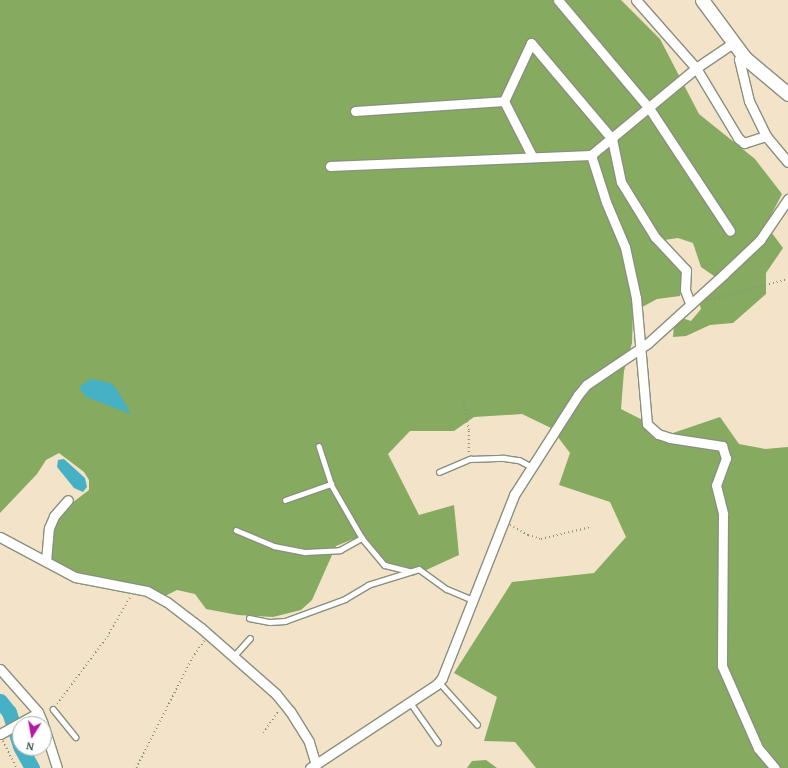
<!DOCTYPE html>
<style>
body{margin:0}
#map{position:relative;width:788px;height:768px;overflow:hidden;background:#f3e3c9;font-family:"Gentium Book Plus",serif}
div>[style]{position:absolute}
.forest>*{inset:0;background:#85aa60}
.water>*{inset:0;background:#46b1c4}
.river>*{height:15px;margin:-7.5px;padding:0 7.5px;transform-origin:7.5px;border-radius:7.5px;background:#46b1c4}
.path>*{height:1.5px;margin-top:-0.75px;transform-origin:0;background:repeating-linear-gradient(90deg,#89907e 0 1px,transparent 0 4px)}
.roads{filter:drop-shadow(1px 0 #89907e) drop-shadow(-1px 0 #89907e) drop-shadow(0 1px #89907e) drop-shadow(0 -1px #89907e)}
.lane>*{height:4.5px;margin:-2.25px;padding:0 2.25px;transform-origin:2.25px;border-radius:2.25px;background:#fff}
.street>*{height:9px;margin:-4.5px;padding:0 4.5px;transform-origin:4.5px;border-radius:4.5px;background:#fff}
.secondary>*{height:13px;margin:-6.5px;padding:0 6.5px;transform-origin:6.5px;border-radius:6.5px;background:#fff}
span{translate:-50% -50%;white-space:nowrap;text-align:center;line-height:1.15;-webkit-text-stroke:3px #fff;paint-order:stroke}
.north{position:absolute;left:12px;top:716px;width:40px;height:40px;box-sizing:border-box;background:#fff;border:1px solid #a5b1ae;border-radius:50%;rotate:191deg;font-size:11px;font-weight:700;line-height:16px;text-align:center;color:#1f3d34}
.north::after{content:'';display:block;margin:auto;width:14px;height:18px;background:#b5179e;clip-path:polygon(50% 0,100% 100%,50% 72%,0 100%)}
</style>
<div id="map">
<div class="forest">
<i style="clip-path:polygon(0 0,621px 0,660px 39px,699px 114px,755px 159px,782px 194px,766px 225px,783px 248px,766px 273px,766px 294px,733px 323px,710px 325px,686px 336px,673px 337px,674px 325px,682px 318px,691px 321px,701px 309px,698px 298px,718px 282px,714px 276px,701px 267px,693px 243px,678px 238px,664px 240px,660px 250px,679px 264px,684px 280px,680px 296px,657px 299px,633px 312px,632px 343px,624px 371px,621px 409px,670px 434px,720px 417px,739px 444px,765px 449px,788px 447px,788px 768px,536px 768px,515px 742px,484px 741px,497px 697px,454px 673px,512px 582px,594px 573px,626px 537px,610px 502px,559px 485px,570px 453px,551px 428px,522px 414px,474px 417px,454px 431px,410px 431px,388px 454px,419px 515px,454px 505px,459px 555px,413px 576px,386px 569px,363px 535px,336px 546px,312px 600px,301px 610px,273px 617px,238px 615px,206px 609px,195px 594px,177px 590px,165px 596px,116px 581px,76px 575px,47px 560px,55px 516px,89px 490px,89px 480px,84px 472px,59px 453px,46px 460px,37px 474px,0 513px)"></i>
<i style="clip-path:polygon(486px 760px,497px 768px,467px 768px,472px 761px)"></i>
</div>
<div class="water">
<i style="clip-path:polygon(92px 379px,110px 383px,116px 388px,131px 414px,86px 397px,80px 389px,80px 386px)"></i>
<i style="clip-path:polygon(64px 459px,85px 478px,87px 487px,83px 492px,74px 488px,57px 467px,58px 460px)"></i>
</div>
<div class="river">
<i style="left:0;top:701px;width:14px;rotate:51deg"></i>
<i style="left:9px;top:712px;width:36px;rotate:72deg"></i>
<i style="left:21px;top:748px;width:23px;rotate:61deg"></i>
</div>
<div class="path">
<i style="left:707px;top:301px;width:84px;rotate:-15.2deg"></i>
<i style="left:464px;top:402px;width:29px;rotate:80deg"></i>
<i style="left:469px;top:431px;width:23px;rotate:90deg"></i>
<i style="left:510px;top:525px;width:21px;rotate:29deg"></i>
<i style="left:528px;top:535px;width:14px;rotate:17deg"></i>
<i style="left:541px;top:539px;width:51px;rotate:-13.5deg"></i>
<i style="left:57px;top:704px;width:84px;rotate:-53.3deg"></i>
<i style="left:107px;top:637px;width:46px;rotate:-60.1deg"></i>
<i style="left:263px;top:733px;width:28px;rotate:-55deg"></i>
<i style="left:3px;top:741px;width:30px;rotate:63deg"></i>
<i style="left:136px;top:768px;width:123px;rotate:-63deg"></i>
<i style="left:192px;top:658px;width:21px;rotate:-55deg"></i>
</div>
<div class="roads">
<div class="lane">
<i style="left:319px;top:446px;width:40px;rotate:72deg"></i>
<i style="left:331px;top:484px;width:62px;rotate:60.1deg"></i>
<i style="left:362px;top:538px;width:35px;rotate:50deg"></i>
<i style="left:385px;top:565px;width:25px;rotate:14deg"></i>
<i style="left:439px;top:472px;width:34px;rotate:-23deg"></i>
<i style="left:470px;top:459px;width:34px;rotate:-2deg"></i>
<i style="left:504px;top:458px;width:15px;rotate:8deg"></i>
<i style="left:519px;top:460px;width:15px;rotate:28deg"></i>
<i style="left:285px;top:500px;width:49px;rotate:-19.2deg"></i>
<i style="left:236px;top:530px;width:41px;rotate:22.8deg"></i>
<i style="left:274px;top:546px;width:32px;rotate:11deg"></i>
<i style="left:305px;top:552px;width:35px;rotate:-3deg"></i>
<i style="left:340px;top:550px;width:25px;rotate:-29deg"></i>
<i style="left:249px;top:618px;width:21px;rotate:11deg"></i>
<i style="left:270px;top:622px;width:15px;rotate:-4deg"></i>
<i style="left:285px;top:621px;width:64px;rotate:-20.1deg"></i>
<i style="left:345px;top:599px;width:27px;rotate:-31deg"></i>
<i style="left:368px;top:585px;width:53px;rotate:-17.4deg"></i>
<i style="left:419px;top:569px;width:34px;rotate:36deg"></i>
<i style="left:447px;top:589px;width:28px;rotate:23deg"></i>
<i style="left:233px;top:657px;width:25px;rotate:-48deg"></i>
<i style="left:439px;top:682px;width:57px;rotate:47.9deg"></i>
<i style="left:410px;top:702px;width:49px;rotate:55deg"></i>
<i style="left:53px;top:709px;width:36px;rotate:51deg"></i>
</div>
<div class="street">
<i style="left:558px;top:0;width:141px;rotate:49.9deg"></i>
<i style="left:649px;top:108px;width:147px;rotate:56.6deg"></i>
<i style="left:636px;top:0;width:91px;rotate:48.6deg"></i>
<i style="left:696px;top:68px;width:82px;rotate:59deg"></i>
<i style="left:738px;top:138px;width:8px;rotate:40deg"></i>
<i style="left:744px;top:143px;width:23px;rotate:-18deg"></i>
<i style="left:742px;top:54px;width:6px;rotate:121deg"></i>
<i style="left:739px;top:59px;width:43px;rotate:76.6deg"></i>
<i style="left:749px;top:101px;width:39px;rotate:64deg"></i>
<i style="left:766px;top:136px;width:34px;rotate:50deg"></i>
<i style="left:355px;top:111px;width:149px;rotate:-3.8deg"></i>
<i style="left:591px;top:155px;width:49px;rotate:72.3deg"></i>
<i style="left:606px;top:202px;width:49px;rotate:67.1deg"></i>
<i style="left:625px;top:247px;width:52px;rotate:77.8deg"></i>
<i style="left:636px;top:298px;width:126px;rotate:85deg"></i>
<i style="left:647px;top:424px;width:15px;rotate:42deg"></i>
<i style="left:658px;top:434px;width:13px;rotate:18deg"></i>
<i style="left:670px;top:438px;width:53px;rotate:8.7deg"></i>
<i style="left:722px;top:446px;width:13px;rotate:72deg"></i>
<i style="left:726px;top:458px;width:29px;rotate:110deg"></i>
<i style="left:716px;top:485px;width:30px;rotate:76deg"></i>
<i style="left:723px;top:514px;width:152px;rotate:90.4deg"></i>
<i style="left:722px;top:666px;width:90px;rotate:66.3deg"></i>
<i style="left:758px;top:748px;width:26px;rotate:50deg"></i>
<i style="left:532px;top:156px;width:62px;rotate:-117deg"></i>
<i style="left:504px;top:101px;width:64px;rotate:-65deg"></i>
<i style="left:531px;top:43px;width:126px;rotate:49.8deg"></i>
<i style="left:612px;top:139px;width:44px;rotate:78.2deg"></i>
<i style="left:621px;top:182px;width:65px;rotate:58.3deg"></i>
<i style="left:655px;top:237px;width:45px;rotate:46.8deg"></i>
<i style="left:686px;top:270px;width:20px;rotate:93deg"></i>
<i style="left:685px;top:290px;width:14px;rotate:69deg"></i>
<i style="left:330px;top:166px;width:261px;rotate:-2.4deg"></i>
<i style="left:591px;top:155px;width:136px;rotate:-39.6deg"></i>
<i style="left:696px;top:68px;width:45px;rotate:-34deg"></i>
<i style="left:0;top:537px;width:85px;rotate:28.1deg"></i>
<i style="left:75px;top:577px;width:73px;rotate:11deg"></i>
<i style="left:147px;top:591px;width:23px;rotate:29deg"></i>
<i style="left:167px;top:602px;width:43px;rotate:37.4deg"></i>
<i style="left:201px;top:628px;width:100px;rotate:41.3deg"></i>
<i style="left:276px;top:694px;width:22px;rotate:51deg"></i>
<i style="left:290px;top:711px;width:36px;rotate:58deg"></i>
<i style="left:309px;top:742px;width:24px;rotate:73deg"></i>
<i style="left:46px;top:561px;width:33px;rotate:-85deg"></i>
<i style="left:49px;top:528px;width:13px;rotate:-67deg"></i>
<i style="left:54px;top:516px;width:21px;rotate:-49deg"></i>
<i style="left:0;top:669px;width:57px;rotate:48.5deg"></i>
<i style="left:38px;top:712px;width:13px;rotate:67deg"></i>
<i style="left:44px;top:727px;width:43px;rotate:72.4deg"></i>
<i style="left:0;top:734px;width:41px;rotate:-29.1deg"></i>
<i style="left:310px;top:768px;width:151px;rotate:-33.4deg"></i>
<i style="left:436px;top:685px;width:9px;rotate:-49deg"></i>
<i style="left:442px;top:678px;width:197px;rotate:-68.5deg"></i>
<i style="left:514px;top:495px;width:119px;rotate:-57.4deg"></i>
<i style="left:578px;top:395px;width:13px;rotate:-51deg"></i>
<i style="left:586px;top:385px;width:75px;rotate:-34.1deg"></i>
<i style="left:648px;top:343px;width:103px;rotate:-42.2deg"></i>
<i style="left:724px;top:274px;width:50px;rotate:-43.4deg"></i>
<i style="left:760px;top:240px;width:50px;rotate:-55.7deg"></i>
</div>
<div class="secondary">
<i style="left:702px;top:0;width:72px;rotate:53.4deg"></i>
<i style="left:745px;top:58px;width:56px;rotate:39.9deg"></i>
</div>
</div>
<div class="north">N</div>
</div>
